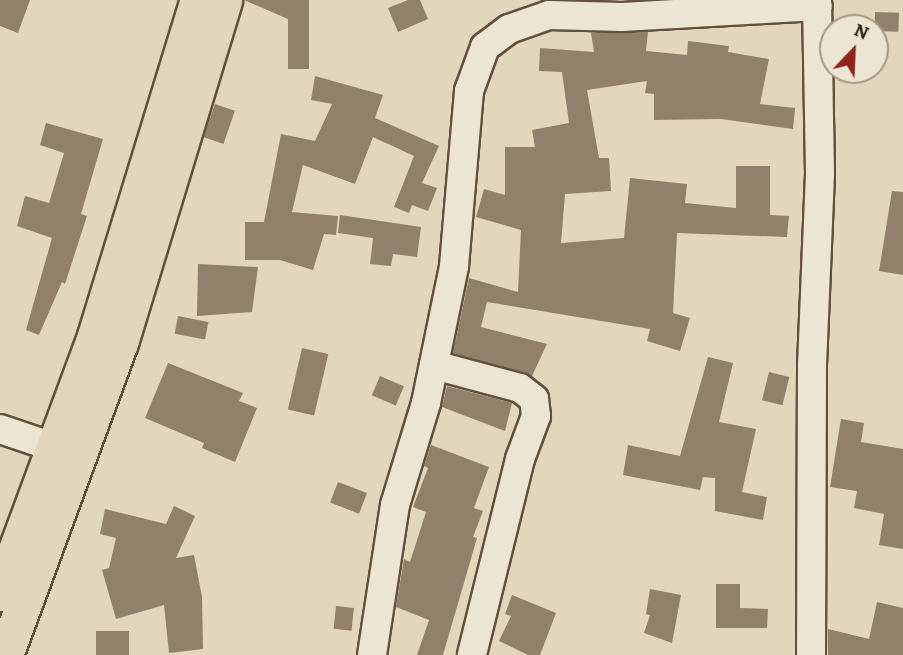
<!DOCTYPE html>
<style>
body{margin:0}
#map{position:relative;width:903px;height:655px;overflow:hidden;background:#e2d7bc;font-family:Alegreya,serif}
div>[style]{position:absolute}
.building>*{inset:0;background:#91806b;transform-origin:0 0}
.roads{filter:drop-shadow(2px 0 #644f3e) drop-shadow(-2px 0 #644f3e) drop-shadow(0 2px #644f3e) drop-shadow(0 -2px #644f3e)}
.minor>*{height:28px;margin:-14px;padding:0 14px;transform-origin:14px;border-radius:14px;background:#ece5d3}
.major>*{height:35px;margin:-17.5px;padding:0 17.5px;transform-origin:17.5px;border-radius:17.5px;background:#e2d7bc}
span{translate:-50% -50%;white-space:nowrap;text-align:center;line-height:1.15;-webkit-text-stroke:6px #ece5d3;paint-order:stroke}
.north{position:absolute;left:819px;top:14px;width:70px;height:70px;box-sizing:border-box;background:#ece5d3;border:2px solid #a59787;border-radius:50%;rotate:23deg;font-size:19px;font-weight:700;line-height:28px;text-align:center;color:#3a2214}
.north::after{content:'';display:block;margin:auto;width:24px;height:32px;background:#8f2418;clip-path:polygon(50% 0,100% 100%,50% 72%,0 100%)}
</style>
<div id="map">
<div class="building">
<i style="clip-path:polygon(0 0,30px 0,18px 33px,0 26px)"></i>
<i style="clip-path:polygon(244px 0,309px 0,309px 69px,288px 69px,288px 19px)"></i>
<i style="clip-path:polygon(408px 0,420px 0,428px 19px,398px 32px,388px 8px)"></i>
<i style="left:875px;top:12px;width:24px;height:19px;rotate:2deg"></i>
<i style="clip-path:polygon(648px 32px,646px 51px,687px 55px,688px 41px,729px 46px,728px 52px,769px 59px,760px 104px,795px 108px,793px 129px,721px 119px,654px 120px,654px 94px,645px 93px,647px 81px,587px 90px,599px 158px,609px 158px,611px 191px,565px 194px,561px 243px,624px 238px,630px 178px,687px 184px,685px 203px,736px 208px,736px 166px,770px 166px,770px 215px,789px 216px,787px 237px,677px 233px,673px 313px,690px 318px,680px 351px,647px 341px,650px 329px,487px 302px,481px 327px,547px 344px,532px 376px,453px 353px,469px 278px,518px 292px,521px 230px,476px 217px,484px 189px,505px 195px,505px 147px,535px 147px,532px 130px,569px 123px,562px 72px,539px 71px,540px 48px,594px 52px,591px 33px)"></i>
<i style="clip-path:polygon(315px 76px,383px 95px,375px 118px,439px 146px,422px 183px,437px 188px,428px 211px,412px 205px,409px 213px,394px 207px,414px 156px,373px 137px,355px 184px,303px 165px,292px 212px,338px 216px,336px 235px,324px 234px,313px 270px,280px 260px,245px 260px,245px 222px,264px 222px,281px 134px,315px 141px,332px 104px,311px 100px)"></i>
<i style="left:215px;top:104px;width:21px;height:35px;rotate:19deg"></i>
<i style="clip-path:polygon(46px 123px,103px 139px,81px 214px,87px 216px,65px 284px,62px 282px,39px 335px,26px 330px,52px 238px,17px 226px,25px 196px,49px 203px,64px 153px,40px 145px)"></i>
<i style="clip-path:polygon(892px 191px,903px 192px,903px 275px,879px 271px)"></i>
<i style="clip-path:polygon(340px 215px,421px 227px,417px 257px,393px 254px,391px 266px,370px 264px,373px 238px,338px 233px)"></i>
<i style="clip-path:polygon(198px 264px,258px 267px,252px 312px,197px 316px)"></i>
<i style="left:178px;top:316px;width:31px;height:18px;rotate:11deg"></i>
<i style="left:302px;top:348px;width:27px;height:63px;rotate:13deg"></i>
<i style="clip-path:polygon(708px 357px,733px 363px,719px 422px,756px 429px,742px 492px,767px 497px,763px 520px,715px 511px,715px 478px,703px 477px,700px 490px,623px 475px,628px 445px,680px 456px)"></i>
<i style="clip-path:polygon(168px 363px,243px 393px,239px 401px,257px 408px,235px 462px,202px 448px,204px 443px,145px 418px)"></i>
<i style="left:769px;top:372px;width:21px;height:29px;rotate:14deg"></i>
<i style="left:380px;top:376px;width:26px;height:21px;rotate:23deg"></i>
<i style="clip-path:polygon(447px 386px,512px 403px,505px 431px,442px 407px)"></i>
<i style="clip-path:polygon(841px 419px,864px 423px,861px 442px,903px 449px,903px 549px,879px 545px,884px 514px,854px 508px,857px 491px,830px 487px)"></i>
<i style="clip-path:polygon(431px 445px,489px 467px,474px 508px,483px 511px,473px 537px,477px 538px,443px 655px,417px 655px,429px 620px,396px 607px,404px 559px,410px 562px,426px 512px,413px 507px,428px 468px,424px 466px)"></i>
<i style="left:338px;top:482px;width:31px;height:22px;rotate:21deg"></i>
<i style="clip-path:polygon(174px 506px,195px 516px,176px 558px,194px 555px,202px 597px,203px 649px,169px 653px,164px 605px,116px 619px,102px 570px,109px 568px,116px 538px,100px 534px,105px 509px,166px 524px)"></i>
<i style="clip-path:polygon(716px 584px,740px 584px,740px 608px,768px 609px,767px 628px,716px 628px)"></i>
<i style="clip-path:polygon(650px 589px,681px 595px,672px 643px,644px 633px,650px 615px,646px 614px)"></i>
<i style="clip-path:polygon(512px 595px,556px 613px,540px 655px,528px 655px,499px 641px,511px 616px,505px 614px)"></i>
<i style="clip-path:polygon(877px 602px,903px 608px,903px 655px,828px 655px,828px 629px,869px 639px)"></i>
<i style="left:336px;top:606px;width:18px;height:23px;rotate:6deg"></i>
<i style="left:96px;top:631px;width:33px;height:24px"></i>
</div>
<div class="roads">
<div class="minor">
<i style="left:434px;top:365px;width:89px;rotate:15deg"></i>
<i style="left:520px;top:388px;width:18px;rotate:38deg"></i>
<i style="left:534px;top:399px;width:17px;rotate:83deg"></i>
<i style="left:536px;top:416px;width:46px;rotate:110.4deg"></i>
<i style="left:520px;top:459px;width:202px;rotate:103.8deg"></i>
<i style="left:0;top:429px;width:78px;rotate:18.7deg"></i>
<i style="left:372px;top:655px;width:152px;rotate:-81.3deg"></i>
<i style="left:395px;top:505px;width:107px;rotate:-73.1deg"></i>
<i style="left:426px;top:403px;width:140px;rotate:-78.4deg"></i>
<i style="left:454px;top:266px;width:176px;rotate:-85.1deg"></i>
<i style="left:469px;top:91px;width:47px;rotate:-70deg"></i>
<i style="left:485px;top:47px;width:30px;rotate:-37deg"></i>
<i style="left:509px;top:29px;width:42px;rotate:-19.3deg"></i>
<i style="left:549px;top:15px;width:73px;rotate:1.6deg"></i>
<i style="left:622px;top:17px;width:196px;rotate:-3.2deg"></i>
<i style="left:811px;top:655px;width:290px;rotate:-89.8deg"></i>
<i style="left:812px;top:365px;width:192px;rotate:-87.6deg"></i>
<i style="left:820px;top:173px;width:173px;rotate:-91deg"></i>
</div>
<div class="major">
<i style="left:0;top:593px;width:274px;rotate:-69.7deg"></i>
<i style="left:95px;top:336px;width:351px;rotate:-73deg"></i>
<i style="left:5px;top:655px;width:333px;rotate:-69.8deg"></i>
<i style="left:120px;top:343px;width:358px;rotate:-73.1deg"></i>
</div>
</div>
<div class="north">N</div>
</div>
